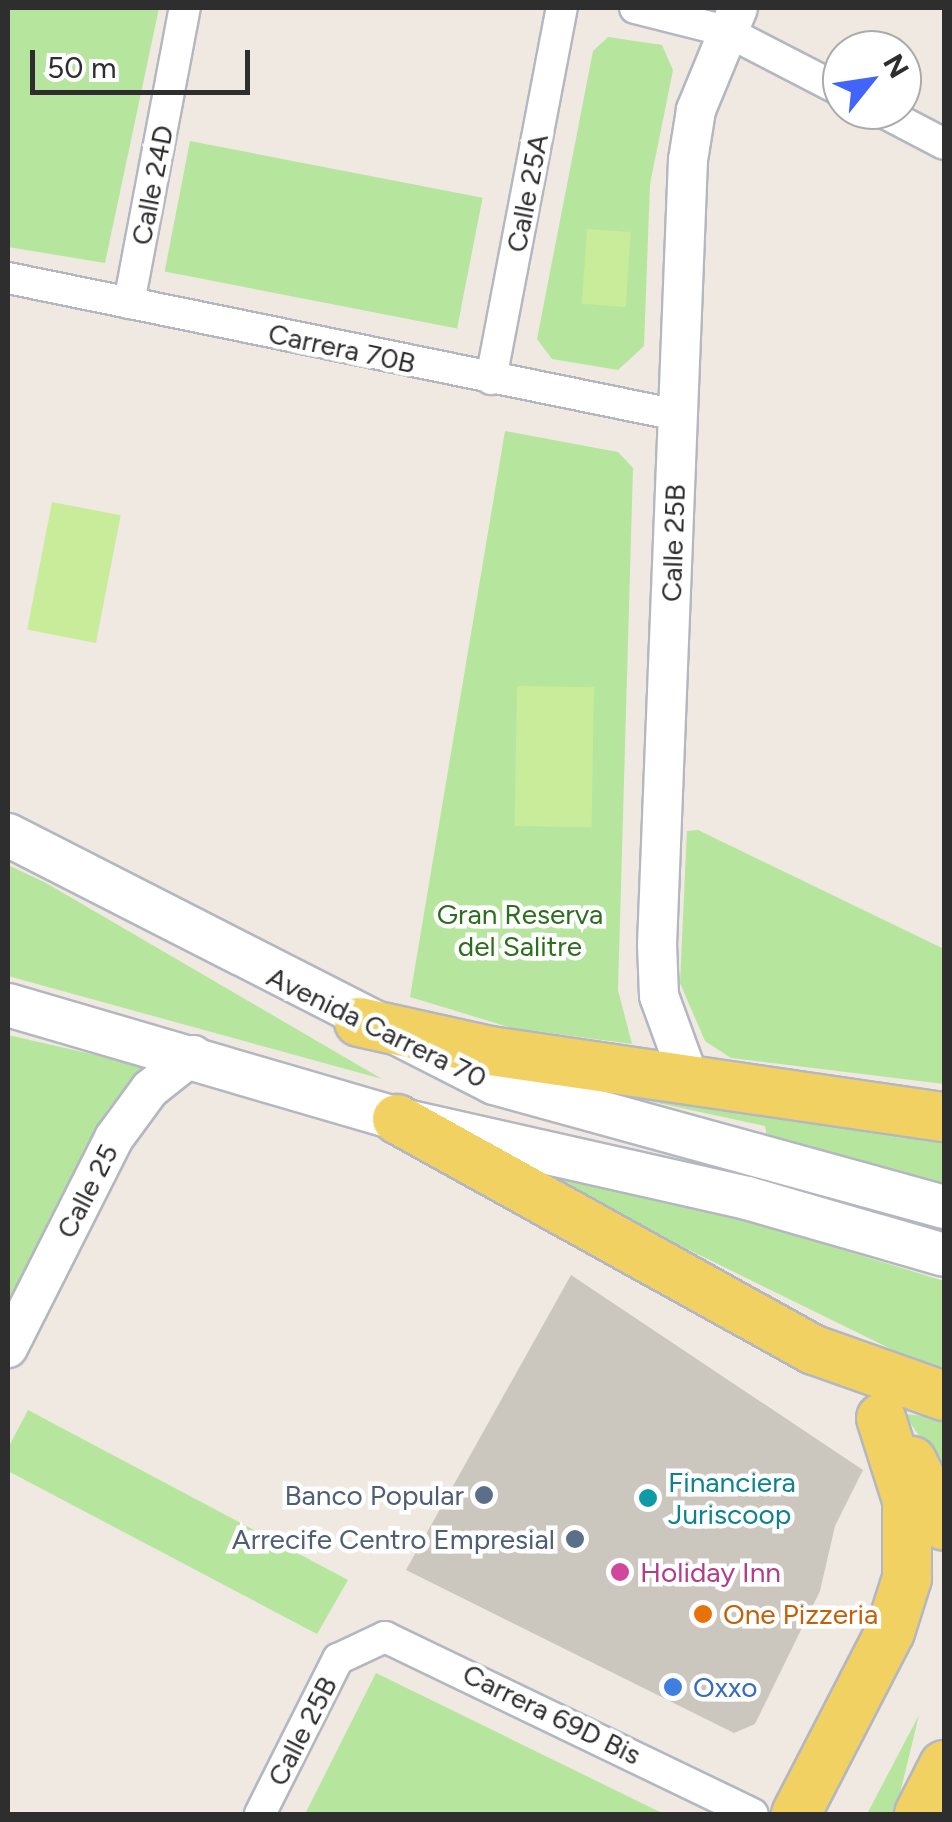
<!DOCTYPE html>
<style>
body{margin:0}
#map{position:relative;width:952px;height:1822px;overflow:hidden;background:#efe9e1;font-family:Figtree,sans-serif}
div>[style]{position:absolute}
.green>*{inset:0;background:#b6e59e;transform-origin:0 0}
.pitch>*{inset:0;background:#c9ec9a;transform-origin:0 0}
.building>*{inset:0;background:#cbc7bf}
.roads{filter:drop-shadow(2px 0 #b4b7c1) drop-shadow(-2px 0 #b4b7c1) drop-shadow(0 2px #b4b7c1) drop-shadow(0 -2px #b4b7c1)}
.minor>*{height:30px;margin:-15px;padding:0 15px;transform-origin:15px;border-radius:15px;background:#fff}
.tertiary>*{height:38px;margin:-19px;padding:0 19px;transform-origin:19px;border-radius:19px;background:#fff}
.secondary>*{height:42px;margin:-21px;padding:0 21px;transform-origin:21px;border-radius:21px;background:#fff}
.primary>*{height:48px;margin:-24px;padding:0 24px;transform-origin:24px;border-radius:24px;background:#f2d163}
.dots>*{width:28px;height:28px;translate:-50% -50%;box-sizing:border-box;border:5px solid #fff;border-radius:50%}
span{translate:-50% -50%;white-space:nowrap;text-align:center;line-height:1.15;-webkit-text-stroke:9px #fff;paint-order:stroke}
.street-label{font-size:28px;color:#2e2e2e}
.park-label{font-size:28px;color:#2c6e1b}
.culture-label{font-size:28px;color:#0d838f}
.left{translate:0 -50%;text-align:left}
.service-label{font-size:28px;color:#4e5e75}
.right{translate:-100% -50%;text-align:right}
.hotel-label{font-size:28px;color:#b23c85}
.food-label{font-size:28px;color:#c56008}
.shop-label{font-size:28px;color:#366cbe}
.frame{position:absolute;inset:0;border:10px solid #2e2e2e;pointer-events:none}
.north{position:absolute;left:822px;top:30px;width:100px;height:100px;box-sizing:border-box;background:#fff;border:2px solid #ababab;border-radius:50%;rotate:60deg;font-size:28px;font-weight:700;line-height:40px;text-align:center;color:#2e2e2e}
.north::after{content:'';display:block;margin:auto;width:35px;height:45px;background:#4264fb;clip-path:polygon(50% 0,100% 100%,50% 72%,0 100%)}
.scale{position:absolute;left:30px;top:50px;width:220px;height:45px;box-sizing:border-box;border:5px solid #2e2e2e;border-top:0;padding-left:12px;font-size:30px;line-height:35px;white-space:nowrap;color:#2e2e2e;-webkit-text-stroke:8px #fff;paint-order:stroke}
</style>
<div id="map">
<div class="green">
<i style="clip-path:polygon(8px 8px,159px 8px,105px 263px,8px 247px)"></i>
<i style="clip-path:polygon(608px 37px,662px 45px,673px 70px,650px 184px,644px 346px,618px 370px,552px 359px,537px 339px,593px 51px)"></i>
<i style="left:190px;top:141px;width:298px;height:133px;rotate:11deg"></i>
<i style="clip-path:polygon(505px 431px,618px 452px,633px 468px,618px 990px,632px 1044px,512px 1028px,410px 997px)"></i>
<i style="clip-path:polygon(698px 830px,944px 949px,944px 1084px,731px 1058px,705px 1041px,680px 983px,687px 831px)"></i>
<i style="clip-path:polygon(8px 865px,46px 883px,382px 1079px,8px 976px)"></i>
<i style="clip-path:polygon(8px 1035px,144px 1066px,108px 1109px,8px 1306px)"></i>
<i style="clip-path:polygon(551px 1080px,944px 1138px,944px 1187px,767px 1137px,765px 1126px)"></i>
<i style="clip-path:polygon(514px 1164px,739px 1218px,944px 1281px,944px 1375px)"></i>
<i style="clip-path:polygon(28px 1410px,348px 1580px,317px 1634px,8px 1471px,8px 1448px)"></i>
<i style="clip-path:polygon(904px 1414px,944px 1418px,944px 1479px,932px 1454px)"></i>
<i style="clip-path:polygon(376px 1673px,664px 1814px,305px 1814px)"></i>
<i style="clip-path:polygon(919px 1715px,895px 1814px,867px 1814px)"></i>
</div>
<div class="pitch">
<i style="left:587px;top:229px;width:44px;height:75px;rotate:4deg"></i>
<i style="left:52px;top:502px;width:70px;height:130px;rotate:11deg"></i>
<i style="left:517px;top:686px;width:77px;height:140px;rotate:1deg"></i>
</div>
<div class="building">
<i style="clip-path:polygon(571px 1275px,863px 1470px,835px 1526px,820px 1591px,755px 1724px,734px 1733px,406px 1570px)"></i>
</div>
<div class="roads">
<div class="minor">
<i style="left:635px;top:8px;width:94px;rotate:14.2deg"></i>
<i style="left:726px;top:31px;width:131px;rotate:27.3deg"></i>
<i style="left:879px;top:110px;width:73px;rotate:27.6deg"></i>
<i style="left:8px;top:278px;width:683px;rotate:11.57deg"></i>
<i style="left:129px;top:303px;width:300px;rotate:-79.3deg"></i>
<i style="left:491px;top:379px;width:378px;rotate:-79.2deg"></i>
<i style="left:260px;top:1814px;width:174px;rotate:-63.3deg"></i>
<i style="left:338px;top:1659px;width:52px;rotate:-25.1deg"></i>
<i style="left:385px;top:1637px;width:408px;rotate:25.7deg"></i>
</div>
<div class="tertiary">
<i style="left:690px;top:1081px;width:90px;rotate:-110deg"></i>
<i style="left:659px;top:996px;width:51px;rotate:-92.2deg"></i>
<i style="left:657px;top:945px;width:786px;rotate:-87.74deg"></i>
<i style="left:688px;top:160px;width:51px;rotate:-80.9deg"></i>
<i style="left:696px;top:110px;width:110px;rotate:-67.6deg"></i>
<i style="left:8px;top:1348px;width:235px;rotate:-63.2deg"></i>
<i style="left:114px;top:1138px;width:61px;rotate:-53.7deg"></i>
<i style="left:150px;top:1089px;width:55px;rotate:-38.3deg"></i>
</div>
<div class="secondary">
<i style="left:8px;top:835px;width:546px;rotate:27.03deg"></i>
<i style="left:494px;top:1083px;width:467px;rotate:15.4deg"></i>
<i style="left:8px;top:1005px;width:405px;rotate:16.3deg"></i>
<i style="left:397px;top:1119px;width:359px;rotate:12.7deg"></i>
<i style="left:747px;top:1198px;width:205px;rotate:16.1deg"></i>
</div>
<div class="primary">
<i style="left:359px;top:1022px;width:134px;rotate:12.5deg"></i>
<i style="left:490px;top:1051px;width:459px;rotate:8.3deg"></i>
<i style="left:397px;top:1119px;width:477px;rotate:29deg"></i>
<i style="left:814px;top:1350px;width:138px;rotate:19.5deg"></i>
<i style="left:912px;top:1461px;width:72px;rotate:63.8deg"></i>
<i style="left:796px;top:1814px;width:205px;rotate:-62.7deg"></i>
<i style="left:890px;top:1632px;width:57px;rotate:-72.5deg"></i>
<i style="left:907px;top:1578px;width:78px;rotate:-90deg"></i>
<i style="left:907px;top:1500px;width:86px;rotate:-107.6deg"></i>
<i style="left:919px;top:1814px;width:55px;rotate:-63deg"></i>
</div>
</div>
<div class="dots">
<i style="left:484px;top:1495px;background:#5c6f8a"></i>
<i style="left:648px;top:1498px;background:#0f9aa8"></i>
<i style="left:575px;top:1539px;background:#5c6f8a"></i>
<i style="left:620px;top:1572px;background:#d1479c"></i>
<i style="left:703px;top:1614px;background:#e8710a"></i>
<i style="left:673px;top:1687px;background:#3f7fe0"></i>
</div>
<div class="street-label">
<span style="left:152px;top:185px;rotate:-79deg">Calle 24D</span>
<span style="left:527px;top:193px;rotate:-79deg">Calle 25A</span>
<span style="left:342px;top:348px;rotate:12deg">Carrera 70B</span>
<span style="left:673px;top:543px;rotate:-88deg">Calle 25B</span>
<span style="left:377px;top:1027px;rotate:26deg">Avenida Carrera 70</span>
<span style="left:87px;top:1191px;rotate:-63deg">Calle 25</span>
<span style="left:552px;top:1714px;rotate:26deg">Carrera 69D Bis</span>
<span style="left:302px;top:1731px;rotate:-63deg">Calle 25B</span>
</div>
<div class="park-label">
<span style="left:520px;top:930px">Gran Reserva<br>del Salitre</span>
</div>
<div class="culture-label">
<span class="left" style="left:668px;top:1498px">Financiera<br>Juriscoop</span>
</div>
<div class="service-label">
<span class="right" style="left:464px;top:1495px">Banco Popular</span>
<span class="right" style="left:555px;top:1539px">Arrecife Centro Empresial</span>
</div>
<div class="hotel-label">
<span class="left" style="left:640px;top:1572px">Holiday Inn</span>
</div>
<div class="food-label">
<span class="left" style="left:723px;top:1614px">One Pizzeria</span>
</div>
<div class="shop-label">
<span class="left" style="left:693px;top:1687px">Oxxo</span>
</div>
<div class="frame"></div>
<div class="north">N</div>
<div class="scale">50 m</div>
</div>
